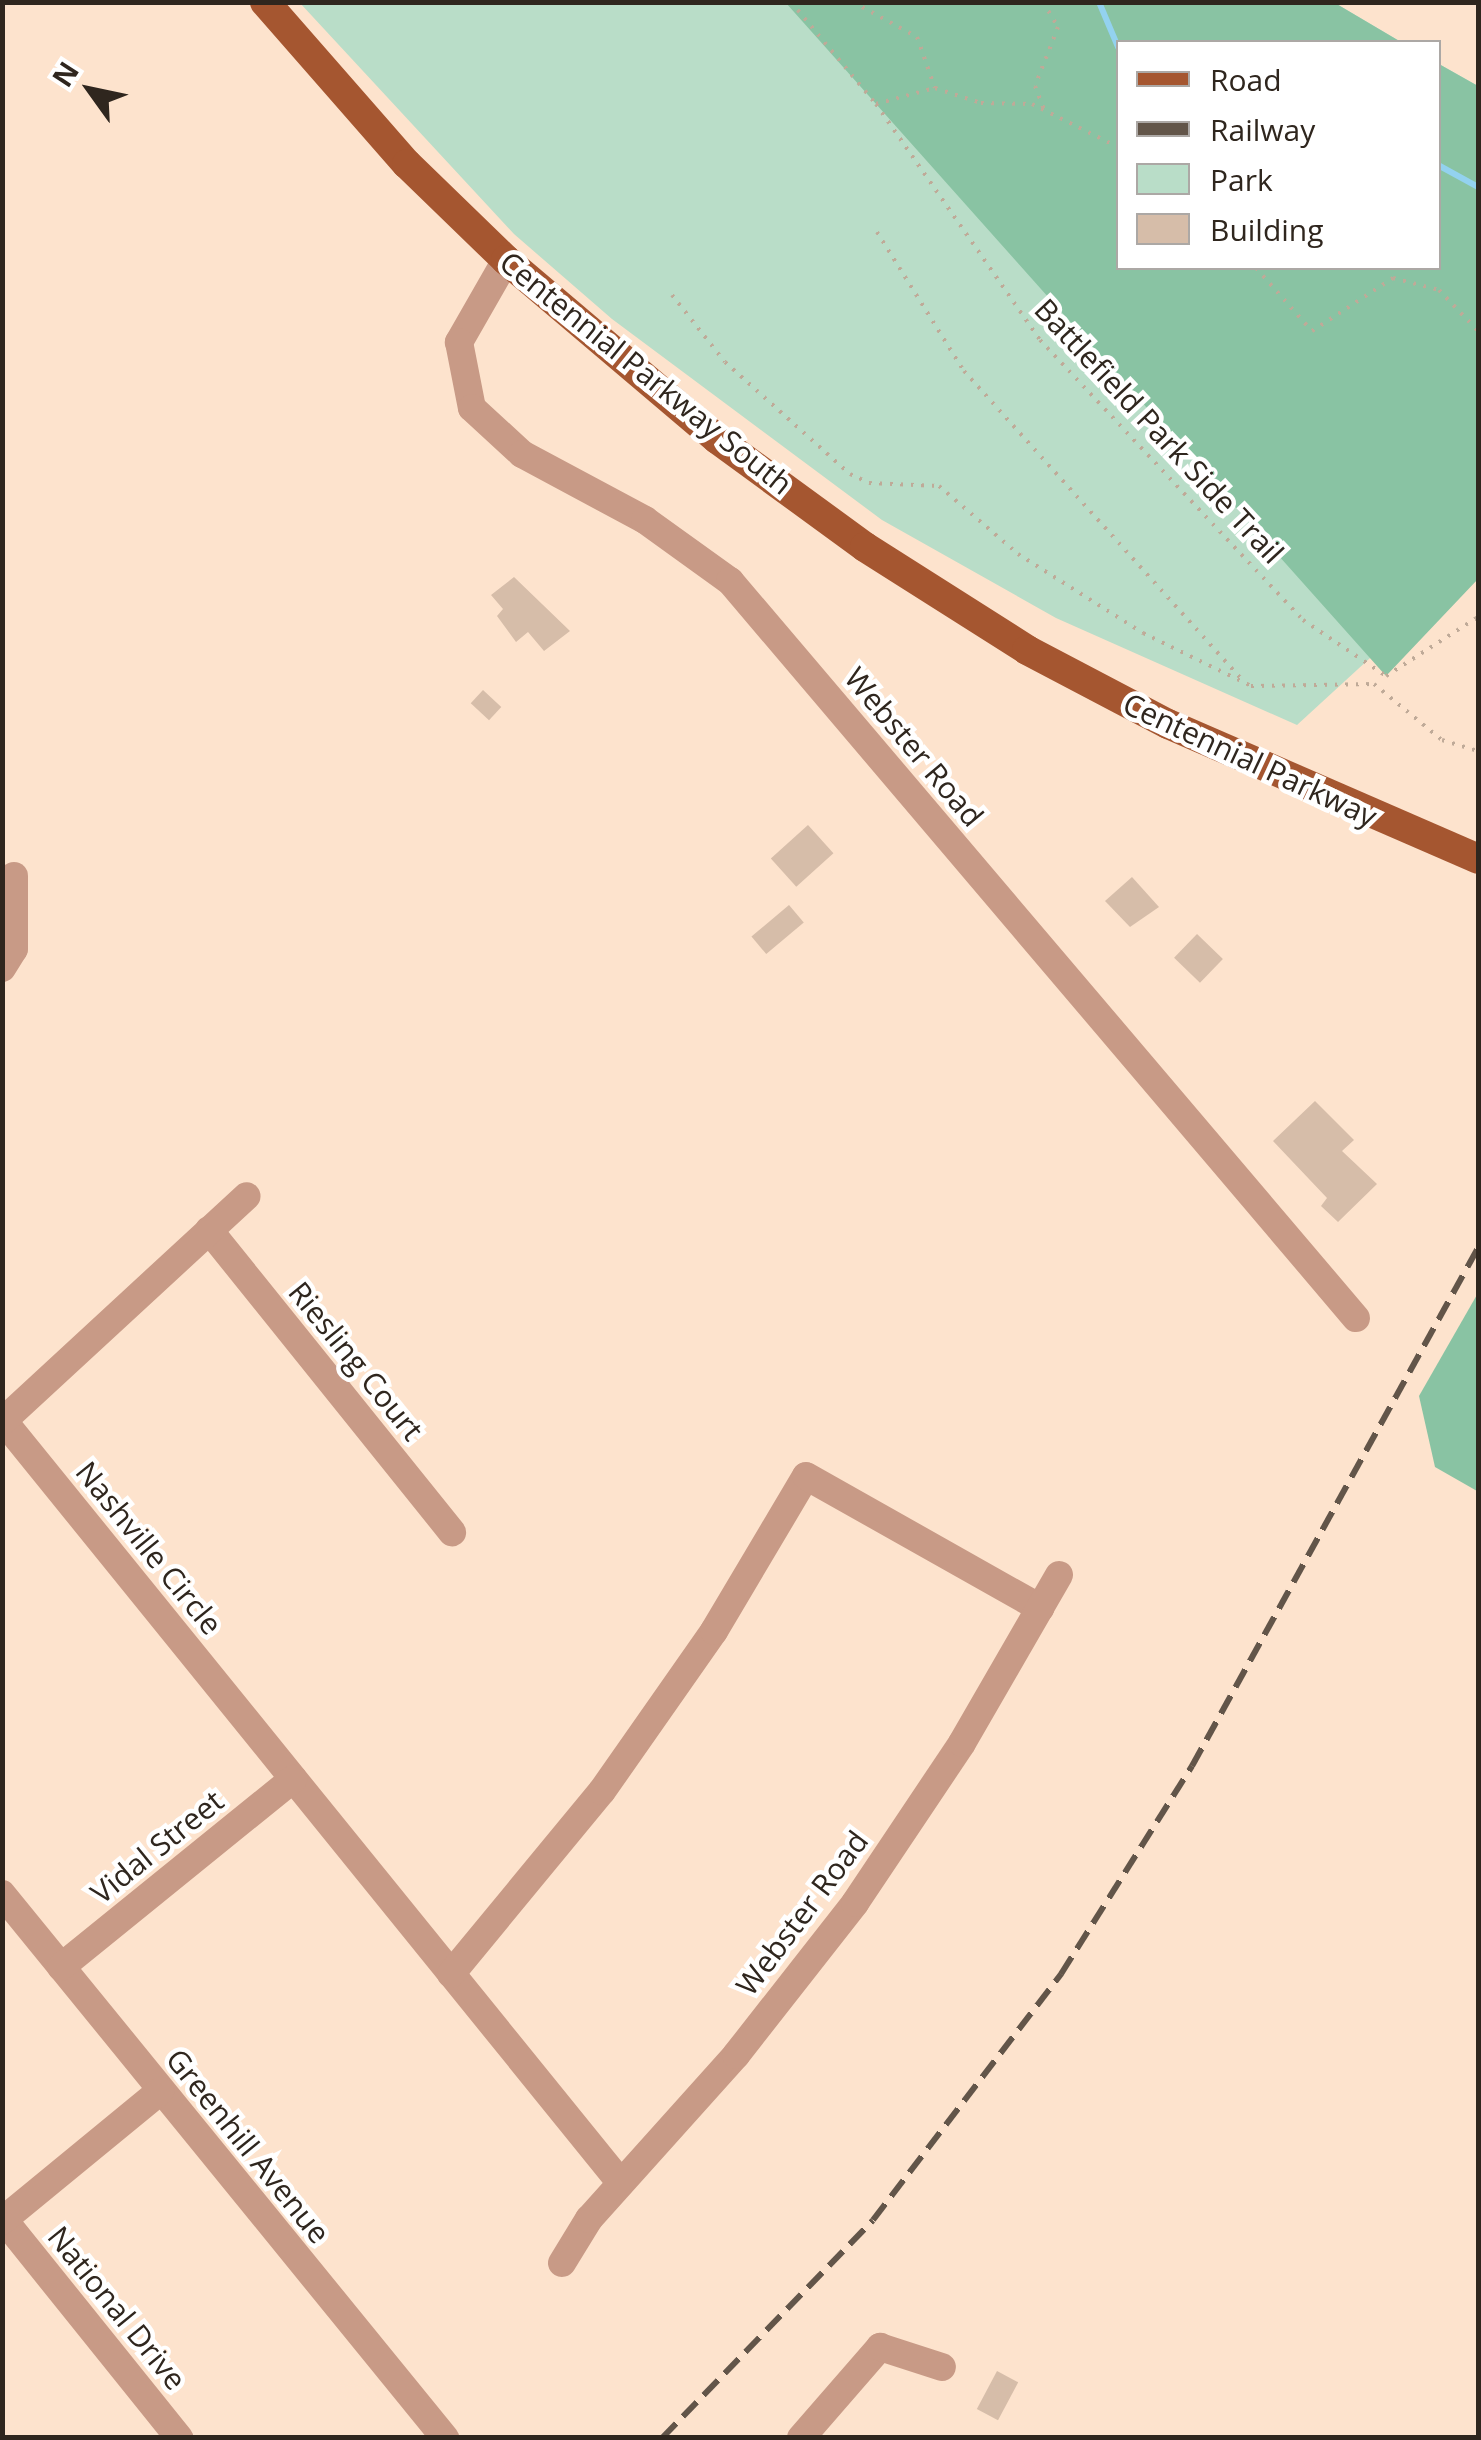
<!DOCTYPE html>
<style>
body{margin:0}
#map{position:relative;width:1481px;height:2440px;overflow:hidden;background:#fde3cd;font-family:"Open Sans",sans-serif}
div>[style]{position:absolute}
.green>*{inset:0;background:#b9ddc8}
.forest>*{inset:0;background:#89c3a3}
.stream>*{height:6px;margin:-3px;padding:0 3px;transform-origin:3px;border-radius:3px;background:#93d2ef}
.building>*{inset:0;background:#d6bda9;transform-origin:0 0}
.path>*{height:4px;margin-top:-2px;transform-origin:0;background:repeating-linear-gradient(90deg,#bfaa98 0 2.5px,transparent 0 10.5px)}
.minor>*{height:28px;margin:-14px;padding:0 14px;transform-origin:14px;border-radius:14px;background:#c89a86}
.major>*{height:30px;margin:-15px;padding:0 15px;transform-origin:15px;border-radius:15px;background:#a55630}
.rail>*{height:6px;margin-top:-3px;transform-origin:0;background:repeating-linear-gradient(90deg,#625549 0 20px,transparent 0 30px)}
span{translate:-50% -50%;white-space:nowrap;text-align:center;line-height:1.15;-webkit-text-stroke:9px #fff;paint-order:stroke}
.street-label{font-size:30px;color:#2f261e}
.frame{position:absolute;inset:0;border:5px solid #2f261e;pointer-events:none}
.legend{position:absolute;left:1116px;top:40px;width:325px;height:230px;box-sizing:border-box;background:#fff;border:2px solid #aca8a5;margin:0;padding:12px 18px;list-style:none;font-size:30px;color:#2f261e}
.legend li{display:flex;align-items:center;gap:20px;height:50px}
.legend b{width:50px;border:2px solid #aca8a5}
.north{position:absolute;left:40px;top:40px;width:100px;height:100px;-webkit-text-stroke:8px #fff;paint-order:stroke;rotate:303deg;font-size:28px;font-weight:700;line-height:40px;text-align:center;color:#2f261e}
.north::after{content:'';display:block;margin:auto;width:35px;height:45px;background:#2f261e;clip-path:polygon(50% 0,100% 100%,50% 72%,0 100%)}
</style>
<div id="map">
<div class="green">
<i style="clip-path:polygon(300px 3px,1335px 3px,1401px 42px,1118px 42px,1118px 268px,1438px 268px,1439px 64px,1478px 86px,1478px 559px,1297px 725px,1056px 618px,882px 520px,612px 319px,514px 234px)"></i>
</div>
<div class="forest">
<i style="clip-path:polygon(786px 3px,1335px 3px,1401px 42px,1118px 42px,1118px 268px,1438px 268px,1439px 64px,1478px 86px,1478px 579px,1386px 676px)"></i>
<i style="clip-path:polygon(1478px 1293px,1478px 1491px,1477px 1491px,1435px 1467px,1419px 1396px)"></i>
</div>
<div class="stream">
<i style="left:1099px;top:2px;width:49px;rotate:67.1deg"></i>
<i style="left:1438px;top:165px;width:46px;rotate:28.8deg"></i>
</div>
<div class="building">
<i style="clip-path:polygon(514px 577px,570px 631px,544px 651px,528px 632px,516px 642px,497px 616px,503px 609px,491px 595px)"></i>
<i style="left:483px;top:690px;width:25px;height:18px;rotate:43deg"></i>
<i style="left:808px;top:825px;width:38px;height:50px;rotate:48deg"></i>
<i style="clip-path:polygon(1132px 877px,1159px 907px,1130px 927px,1105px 901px)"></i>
<i style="left:789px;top:905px;width:23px;height:49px;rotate:50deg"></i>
<i style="left:1197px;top:934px;width:36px;height:33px;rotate:44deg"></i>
<i style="clip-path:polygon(1315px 1101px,1354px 1140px,1342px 1151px,1377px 1184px,1338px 1222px,1321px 1206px,1327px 1198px,1273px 1141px)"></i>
<i style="left:997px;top:2371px;width:24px;height:43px;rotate:28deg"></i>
</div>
<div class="path">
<i style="left:791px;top:2px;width:133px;rotate:50.2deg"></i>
<i style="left:876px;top:104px;width:287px;rotate:55.2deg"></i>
<i style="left:1040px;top:340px;width:384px;rotate:46.8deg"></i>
<i style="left:1303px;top:620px;width:100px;rotate:34deg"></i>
<i style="left:1386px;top:676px;width:109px;rotate:-32.7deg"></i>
<i style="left:853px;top:2px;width:73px;rotate:28.7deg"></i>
<i style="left:917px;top:37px;width:54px;rotate:70.6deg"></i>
<i style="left:935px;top:88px;width:48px;rotate:18.1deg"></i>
<i style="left:981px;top:103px;width:51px;rotate:1.1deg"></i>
<i style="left:1032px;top:104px;width:96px;rotate:26.6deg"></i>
<i style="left:1043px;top:2px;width:29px;rotate:59deg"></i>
<i style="left:1058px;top:27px;width:63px;rotate:111.3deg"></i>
<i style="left:1035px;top:86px;width:26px;rotate:69deg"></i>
<i style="left:876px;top:104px;width:60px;rotate:-15.4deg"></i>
<i style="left:877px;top:232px;width:164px;rotate:58deg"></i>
<i style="left:964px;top:371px;width:414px;rotate:48deg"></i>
<i style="left:1256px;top:268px;width:84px;rotate:48.4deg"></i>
<i style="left:1312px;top:331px;width:97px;rotate:-33.2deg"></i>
<i style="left:1393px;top:278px;width:48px;rotate:14.6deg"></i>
<i style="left:1439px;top:290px;width:57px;rotate:46.4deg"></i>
<i style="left:672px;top:295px;width:85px;rotate:51.7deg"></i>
<i style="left:725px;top:362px;width:168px;rotate:41.9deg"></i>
<i style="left:850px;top:474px;width:21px;rotate:25deg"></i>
<i style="left:869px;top:483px;width:70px;rotate:2.5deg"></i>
<i style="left:939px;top:486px;width:104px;rotate:40.7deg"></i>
<i style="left:1018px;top:554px;width:148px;rotate:32.3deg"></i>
<i style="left:1143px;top:633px;width:120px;rotate:26.1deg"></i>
<i style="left:1251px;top:686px;width:123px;rotate:-0.9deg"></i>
<i style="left:1374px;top:684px;width:88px;rotate:39.5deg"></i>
<i style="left:1442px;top:740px;width:38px;rotate:17deg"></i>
</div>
<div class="minor">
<i style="left:506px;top:260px;width:95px;rotate:119.8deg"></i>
<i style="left:459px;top:342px;width:67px;rotate:78.9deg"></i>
<i style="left:472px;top:408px;width:68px;rotate:42.6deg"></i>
<i style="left:522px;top:454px;width:140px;rotate:28.2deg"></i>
<i style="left:645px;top:520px;width:105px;rotate:35.7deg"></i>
<i style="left:730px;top:581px;width:967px;rotate:49.66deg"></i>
<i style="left:2px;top:968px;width:22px;rotate:-58deg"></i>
<i style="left:14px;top:949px;width:73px;rotate:-90deg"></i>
<i style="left:209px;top:1230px;width:388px;rotate:51.2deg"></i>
<i style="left:2px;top:1419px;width:983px;rotate:50.99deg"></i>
<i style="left:4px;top:1420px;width:330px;rotate:-42.7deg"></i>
<i style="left:2px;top:1894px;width:702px;rotate:50.84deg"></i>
<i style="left:61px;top:1967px;width:299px;rotate:-39deg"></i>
<i style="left:451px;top:1974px;width:237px;rotate:-50.5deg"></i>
<i style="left:602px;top:1791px;width:195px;rotate:-55deg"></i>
<i style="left:714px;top:1631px;width:180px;rotate:-59.3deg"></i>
<i style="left:806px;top:1476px;width:269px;rotate:29.4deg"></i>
<i style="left:4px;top:2220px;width:280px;rotate:51.2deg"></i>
<i style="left:2px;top:2221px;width:205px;rotate:-39.4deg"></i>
<i style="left:562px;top:2263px;width:52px;rotate:-58.5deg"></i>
<i style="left:589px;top:2219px;width:220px;rotate:-48.1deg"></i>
<i style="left:736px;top:2055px;width:193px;rotate:-51.9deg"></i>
<i style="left:855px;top:1903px;width:192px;rotate:-56.2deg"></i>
<i style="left:962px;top:1743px;width:194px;rotate:-60deg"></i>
<i style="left:801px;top:2438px;width:121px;rotate:-49deg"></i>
<i style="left:880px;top:2347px;width:65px;rotate:17.9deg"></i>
</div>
<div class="major">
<i style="left:265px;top:2px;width:215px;rotate:48.8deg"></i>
<i style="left:407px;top:164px;width:138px;rotate:44.1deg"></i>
<i style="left:506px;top:260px;width:277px;rotate:40.3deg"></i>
<i style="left:717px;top:439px;width:183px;rotate:36.1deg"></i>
<i style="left:865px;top:547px;width:192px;rotate:32.4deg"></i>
<i style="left:1027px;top:650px;width:159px;rotate:27.7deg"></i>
<i style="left:1168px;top:724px;width:338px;rotate:23.5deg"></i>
</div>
<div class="rail">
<i style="left:662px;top:2438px;width:303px;rotate:-45.9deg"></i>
<i style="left:873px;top:2220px;width:310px;rotate:-52.6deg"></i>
<i style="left:1061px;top:1974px;width:246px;rotate:-57.8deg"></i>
<i style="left:1192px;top:1766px;width:592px;rotate:-61.1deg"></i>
</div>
<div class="street-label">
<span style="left:646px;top:373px;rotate:39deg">Centennial Parkway South</span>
<span style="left:1159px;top:431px;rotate:47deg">Battlefield Park Side Trail</span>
<span style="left:914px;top:747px;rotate:50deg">Webster Road</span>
<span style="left:1250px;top:760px;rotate:25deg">Centennial Parkway</span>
<span style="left:356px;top:1361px;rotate:51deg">Riesling Court</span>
<span style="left:149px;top:1548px;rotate:51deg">Nashville Circle</span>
<span style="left:157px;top:1847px;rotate:-39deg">Vidal Street</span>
<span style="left:802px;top:1913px;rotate:-53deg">Webster Road</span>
<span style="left:248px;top:2146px;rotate:51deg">Greenhill Avenue</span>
<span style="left:117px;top:2308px;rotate:51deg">National Drive</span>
</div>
<div class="frame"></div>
<ul class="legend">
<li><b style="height:12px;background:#a55630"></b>Road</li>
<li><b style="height:12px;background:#625549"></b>Railway</li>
<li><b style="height:28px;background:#b9ddc8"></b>Park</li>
<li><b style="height:28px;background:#d6bda9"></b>Building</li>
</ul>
<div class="north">N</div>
</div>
